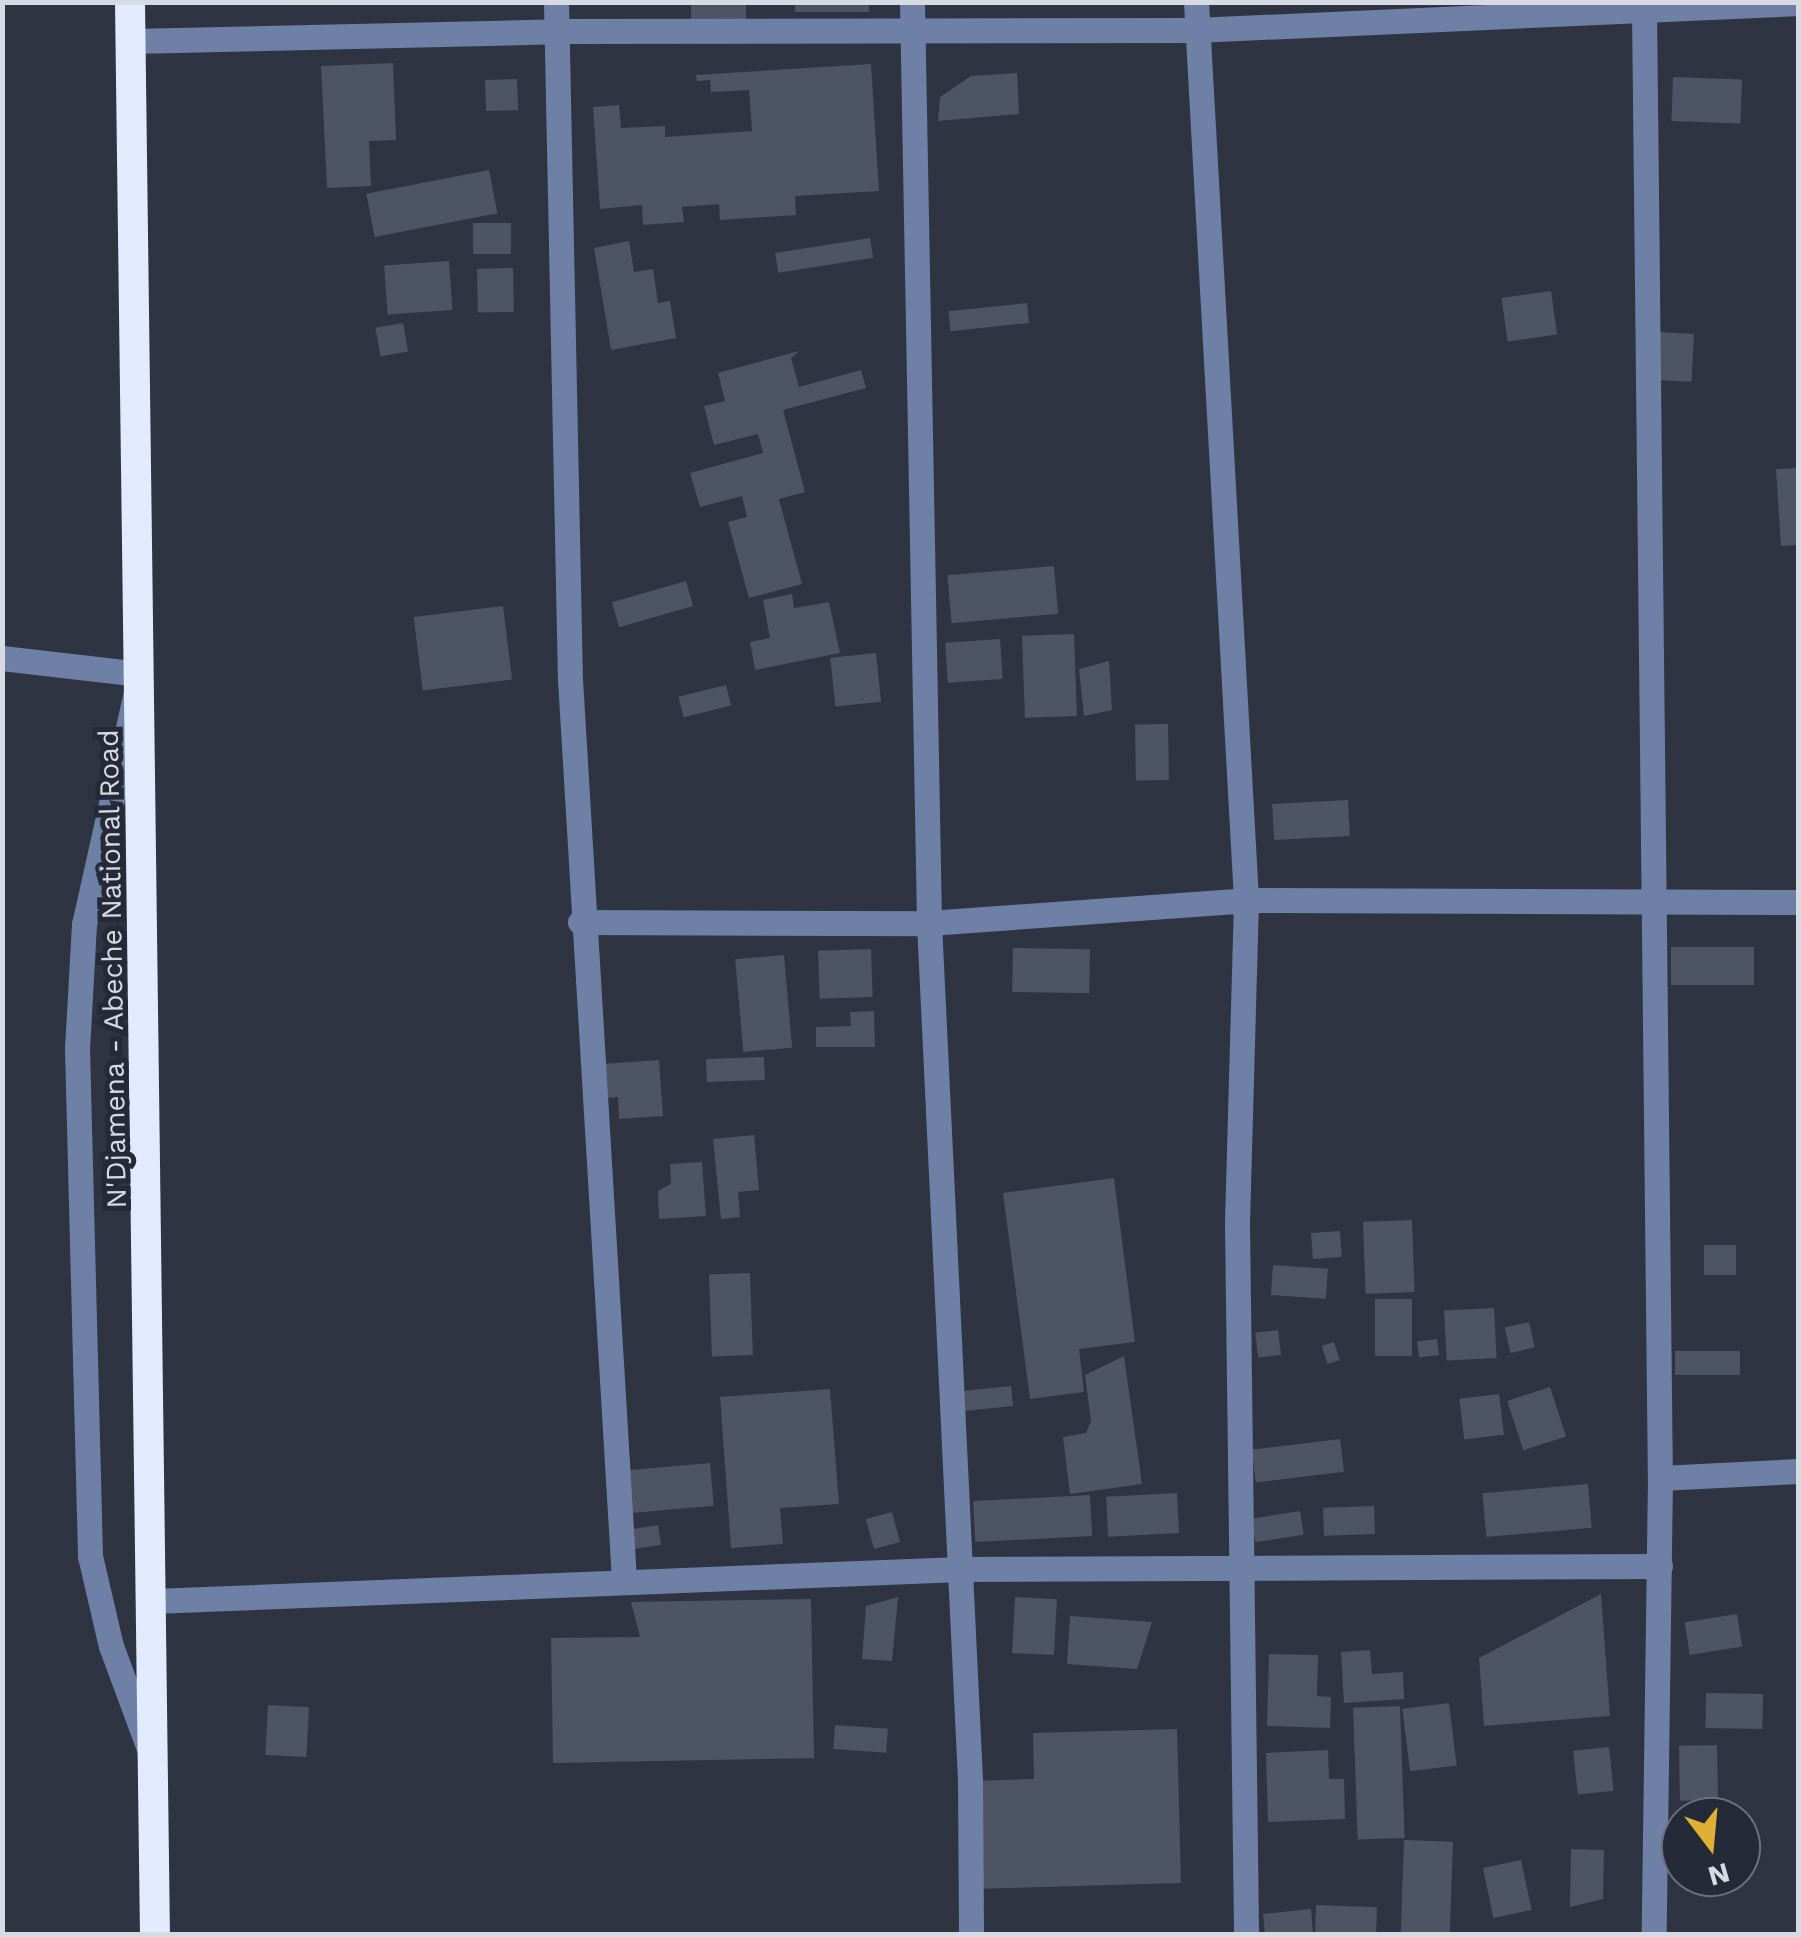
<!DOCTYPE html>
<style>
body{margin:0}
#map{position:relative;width:1801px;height:1937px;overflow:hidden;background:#2e3442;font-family:"Work Sans",sans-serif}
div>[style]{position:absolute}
.building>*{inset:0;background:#4d5463;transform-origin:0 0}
.minor>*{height:25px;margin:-12.5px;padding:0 12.5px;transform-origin:12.5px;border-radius:12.5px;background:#6f80a7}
.highway>*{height:30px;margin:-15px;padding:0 15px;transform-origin:15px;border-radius:15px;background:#e2eafe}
span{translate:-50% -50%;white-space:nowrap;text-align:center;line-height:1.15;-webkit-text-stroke:10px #242a38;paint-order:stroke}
.street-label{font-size:28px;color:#d6dae3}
.frame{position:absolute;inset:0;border:5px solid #d6dae3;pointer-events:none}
.north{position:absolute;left:1661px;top:1797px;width:100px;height:100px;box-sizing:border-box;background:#242a38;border:2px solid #6b707c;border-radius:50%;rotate:164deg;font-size:28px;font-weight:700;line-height:40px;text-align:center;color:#d6dae3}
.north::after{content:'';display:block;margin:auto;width:35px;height:45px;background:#e0b034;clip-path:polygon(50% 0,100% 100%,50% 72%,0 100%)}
</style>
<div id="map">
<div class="building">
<i style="left:691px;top:2px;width:55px;height:17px"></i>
<i style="left:795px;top:2px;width:74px;height:10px"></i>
<i style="clip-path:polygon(393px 63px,396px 140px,369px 141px,371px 186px,327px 188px,321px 66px)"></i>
<i style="clip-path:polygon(871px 64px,879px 191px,795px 196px,796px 215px,720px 220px,719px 204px,682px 207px,684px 222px,643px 225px,642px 205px,600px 209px,593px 107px,619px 105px,621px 128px,665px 126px,665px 137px,752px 131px,749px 90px,711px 92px,710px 80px,697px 81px,696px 75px)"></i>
<i style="clip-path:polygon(1017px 73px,1019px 114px,938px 121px,940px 97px,971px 76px)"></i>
<i style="left:1673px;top:77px;width:69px;height:44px;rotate:2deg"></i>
<i style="left:517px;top:79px;width:31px;height:32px;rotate:88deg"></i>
<i style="left:489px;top:170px;width:44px;height:125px;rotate:79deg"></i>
<i style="left:473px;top:223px;width:38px;height:31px"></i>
<i style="left:870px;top:238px;width:20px;height:96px;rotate:81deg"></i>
<i style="clip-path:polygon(629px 241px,634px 272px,653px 269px,658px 303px,670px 301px,676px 338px,611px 350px,594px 248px)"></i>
<i style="left:449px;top:261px;width:49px;height:65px;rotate:86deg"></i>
<i style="left:513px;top:268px;width:44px;height:36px;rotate:89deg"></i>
<i style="left:1551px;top:291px;width:44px;height:50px;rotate:82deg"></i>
<i style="left:1027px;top:303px;width:20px;height:79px;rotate:84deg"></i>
<i style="left:403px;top:323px;width:29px;height:28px;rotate:80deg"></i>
<i style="left:1657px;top:332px;width:37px;height:48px;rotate:3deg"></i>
<i style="clip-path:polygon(799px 351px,791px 358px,799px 387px,861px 370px,866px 388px,783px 410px,805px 492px,779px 499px,802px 584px,749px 598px,728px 522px,747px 517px,742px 496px,700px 507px,690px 473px,763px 453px,758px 434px,714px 445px,704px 406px,725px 401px,718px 373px)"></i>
<i style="clip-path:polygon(1798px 468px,1798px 545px,1781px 546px,1776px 469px)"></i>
<i style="left:1054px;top:566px;width:48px;height:107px;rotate:85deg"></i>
<i style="left:686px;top:581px;width:26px;height:77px;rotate:74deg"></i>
<i style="clip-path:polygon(792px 594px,794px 608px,829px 602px,840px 653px,755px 670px,750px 642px,770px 638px,763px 600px)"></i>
<i style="left:503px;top:606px;width:74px;height:90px;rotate:83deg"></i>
<i style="left:1074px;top:634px;width:82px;height:52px;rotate:88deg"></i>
<i style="left:1000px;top:639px;width:40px;height:55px;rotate:86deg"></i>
<i style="left:876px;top:653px;width:49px;height:46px;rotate:84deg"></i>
<i style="clip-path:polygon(1109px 661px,1112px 710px,1084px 716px,1079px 669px)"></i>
<i style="left:726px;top:685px;width:21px;height:49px;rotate:76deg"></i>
<i style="left:1168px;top:724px;width:56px;height:33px;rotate:89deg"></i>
<i style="left:1348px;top:800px;width:36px;height:76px;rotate:87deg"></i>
<i style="left:1671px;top:947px;width:83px;height:38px"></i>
<i style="left:1013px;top:948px;width:77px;height:44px;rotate:1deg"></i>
<i style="left:871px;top:949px;width:48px;height:53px;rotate:88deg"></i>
<i style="left:784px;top:955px;width:93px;height:49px;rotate:85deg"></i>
<i style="clip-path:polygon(874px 1011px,875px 1047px,816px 1047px,816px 1027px,851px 1026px,850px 1012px)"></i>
<i style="left:764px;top:1057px;width:23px;height:58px;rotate:88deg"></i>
<i style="clip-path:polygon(659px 1060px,663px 1116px,619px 1119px,618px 1097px,606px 1098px,603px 1064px)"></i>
<i style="clip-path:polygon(754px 1135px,759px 1190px,738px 1192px,740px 1217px,721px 1219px,713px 1139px)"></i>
<i style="clip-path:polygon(702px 1162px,706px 1216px,659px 1219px,658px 1191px,671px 1184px,670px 1164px)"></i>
<i style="clip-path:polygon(1114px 1178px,1135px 1342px,1079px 1349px,1084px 1392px,1030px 1399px,1003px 1193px)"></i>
<i style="left:1412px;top:1220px;width:72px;height:49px;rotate:88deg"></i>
<i style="left:1340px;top:1231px;width:26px;height:29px;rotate:86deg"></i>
<i style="left:1704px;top:1245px;width:32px;height:30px"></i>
<i style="left:1273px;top:1265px;width:55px;height:30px;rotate:4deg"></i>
<i style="left:750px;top:1273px;width:82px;height:41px;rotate:88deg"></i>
<i style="left:1375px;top:1299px;width:37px;height:57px"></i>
<i style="left:1494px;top:1308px;width:50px;height:50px;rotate:87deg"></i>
<i style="left:1529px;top:1322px;width:26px;height:25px;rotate:77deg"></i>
<i style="left:1278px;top:1330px;width:25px;height:23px;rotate:83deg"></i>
<i style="left:1437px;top:1339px;width:16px;height:20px;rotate:83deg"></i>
<i style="left:1334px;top:1342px;width:19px;height:13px;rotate:72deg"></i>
<i style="left:1675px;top:1351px;width:65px;height:24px"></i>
<i style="clip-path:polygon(1124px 1356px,1142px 1484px,1070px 1494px,1063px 1437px,1086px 1433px,1091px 1421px,1085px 1375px)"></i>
<i style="left:1011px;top:1386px;width:20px;height:49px;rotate:84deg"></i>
<i style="left:1550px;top:1387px;width:52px;height:45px;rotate:72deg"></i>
<i style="clip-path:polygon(830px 1389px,839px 1504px,780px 1508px,783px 1544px,731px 1548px,720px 1397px)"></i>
<i style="left:1499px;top:1394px;width:41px;height:40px;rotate:83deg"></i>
<i style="left:1340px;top:1439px;width:33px;height:89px;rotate:83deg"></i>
<i style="left:710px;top:1463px;width:43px;height:91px;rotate:85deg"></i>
<i style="left:1588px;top:1484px;width:44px;height:106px;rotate:85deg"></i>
<i style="left:1177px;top:1493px;width:40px;height:71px;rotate:87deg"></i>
<i style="left:1090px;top:1495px;width:41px;height:117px;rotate:87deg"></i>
<i style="left:1374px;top:1506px;width:28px;height:51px;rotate:88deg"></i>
<i style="left:1300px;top:1511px;width:24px;height:49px;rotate:81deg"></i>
<i style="left:892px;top:1512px;width:31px;height:27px;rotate:75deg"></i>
<i style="left:658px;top:1525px;width:20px;height:31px;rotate:81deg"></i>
<i style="clip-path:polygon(1601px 1594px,1610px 1716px,1484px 1726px,1479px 1658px)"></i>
<i style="clip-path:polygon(898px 1597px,892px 1661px,862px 1659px,866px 1606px)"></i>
<i style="left:1015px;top:1597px;width:42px;height:56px;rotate:3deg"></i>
<i style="clip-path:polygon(811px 1599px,814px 1758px,553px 1763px,551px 1638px,640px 1637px,631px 1602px)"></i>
<i style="left:1737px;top:1614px;width:33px;height:53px;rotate:81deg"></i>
<i style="clip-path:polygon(1070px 1616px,1152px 1622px,1137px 1669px,1067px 1664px)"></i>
<i style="clip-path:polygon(1370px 1650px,1372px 1674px,1403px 1672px,1404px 1699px,1344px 1703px,1341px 1652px)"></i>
<i style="clip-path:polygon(1269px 1654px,1318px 1655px,1317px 1696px,1331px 1697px,1330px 1728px,1267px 1726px)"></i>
<i style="left:1706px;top:1693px;width:57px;height:35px;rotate:1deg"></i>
<i style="left:1449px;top:1703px;width:63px;height:47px;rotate:83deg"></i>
<i style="left:268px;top:1705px;width:41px;height:50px;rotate:3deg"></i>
<i style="left:1400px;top:1706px;width:132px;height:47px;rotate:88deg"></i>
<i style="left:835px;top:1725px;width:53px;height:24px;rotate:4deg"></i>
<i style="clip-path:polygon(1177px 1729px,1181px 1883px,973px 1889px,970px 1781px,1034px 1779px,1033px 1733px)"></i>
<i style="left:1717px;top:1745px;width:55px;height:38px;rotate:89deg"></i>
<i style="left:1609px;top:1747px;width:44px;height:36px;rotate:84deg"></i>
<i style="clip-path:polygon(1328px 1750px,1329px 1779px,1344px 1779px,1345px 1819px,1268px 1822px,1266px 1753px)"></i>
<i style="left:1404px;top:1840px;width:49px;height:94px;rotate:2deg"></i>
<i style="clip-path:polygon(1571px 1849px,1604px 1850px,1603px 1899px,1570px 1907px)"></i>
<i style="left:1521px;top:1860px;width:51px;height:39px;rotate:78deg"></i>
<i style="left:1316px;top:1905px;width:61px;height:29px;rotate:2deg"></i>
<i style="clip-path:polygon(1311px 1909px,1313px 1934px,1265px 1934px,1263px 1914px)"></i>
</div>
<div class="minor">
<i style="left:556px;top:2px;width:677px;rotate:88.82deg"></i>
<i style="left:570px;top:679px;width:902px;rotate:86.57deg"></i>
<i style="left:912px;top:2px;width:921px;rotate:88.94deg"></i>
<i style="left:929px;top:923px;width:859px;rotate:87.26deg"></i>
<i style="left:970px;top:1781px;width:153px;rotate:89.6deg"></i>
<i style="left:1196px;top:2px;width:899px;rotate:86.81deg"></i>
<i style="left:1246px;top:900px;width:324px;rotate:91.6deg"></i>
<i style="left:1237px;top:1224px;width:710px;rotate:89.27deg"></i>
<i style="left:1644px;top:9px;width:1469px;rotate:89.38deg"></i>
<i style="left:1660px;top:1478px;width:456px;rotate:90.8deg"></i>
<i style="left:130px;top:41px;width:426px;rotate:-1.3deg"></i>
<i style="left:556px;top:31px;width:639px;rotate:-0.09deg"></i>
<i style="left:1195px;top:30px;width:604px;rotate:-2.56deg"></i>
<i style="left:2px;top:658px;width:139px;rotate:6.6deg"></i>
<i style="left:140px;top:674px;width:256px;rotate:102.6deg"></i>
<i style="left:84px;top:924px;width:124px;rotate:93.2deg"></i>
<i style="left:77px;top:1048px;width:508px;rotate:88.53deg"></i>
<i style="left:90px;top:1556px;width:92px;rotate:76.9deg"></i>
<i style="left:111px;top:1646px;width:110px;rotate:69.7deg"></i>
<i style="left:580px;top:922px;width:349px;rotate:0.2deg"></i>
<i style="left:929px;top:923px;width:318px;rotate:-4.1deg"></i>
<i style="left:1246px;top:900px;width:552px;rotate:0.21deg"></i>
<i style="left:1660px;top:1478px;width:138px;rotate:-2.9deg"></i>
<i style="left:153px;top:1601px;width:808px;rotate:-2.27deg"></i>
<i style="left:960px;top:1569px;width:700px;rotate:-0.25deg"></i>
</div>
<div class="highway">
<i style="left:130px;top:2px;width:1932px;rotate:89.26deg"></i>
</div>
<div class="street-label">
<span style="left:113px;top:969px;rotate:-91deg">N'Djamena - Abeche National Road</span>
</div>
<div class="frame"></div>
<div class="north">N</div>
</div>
